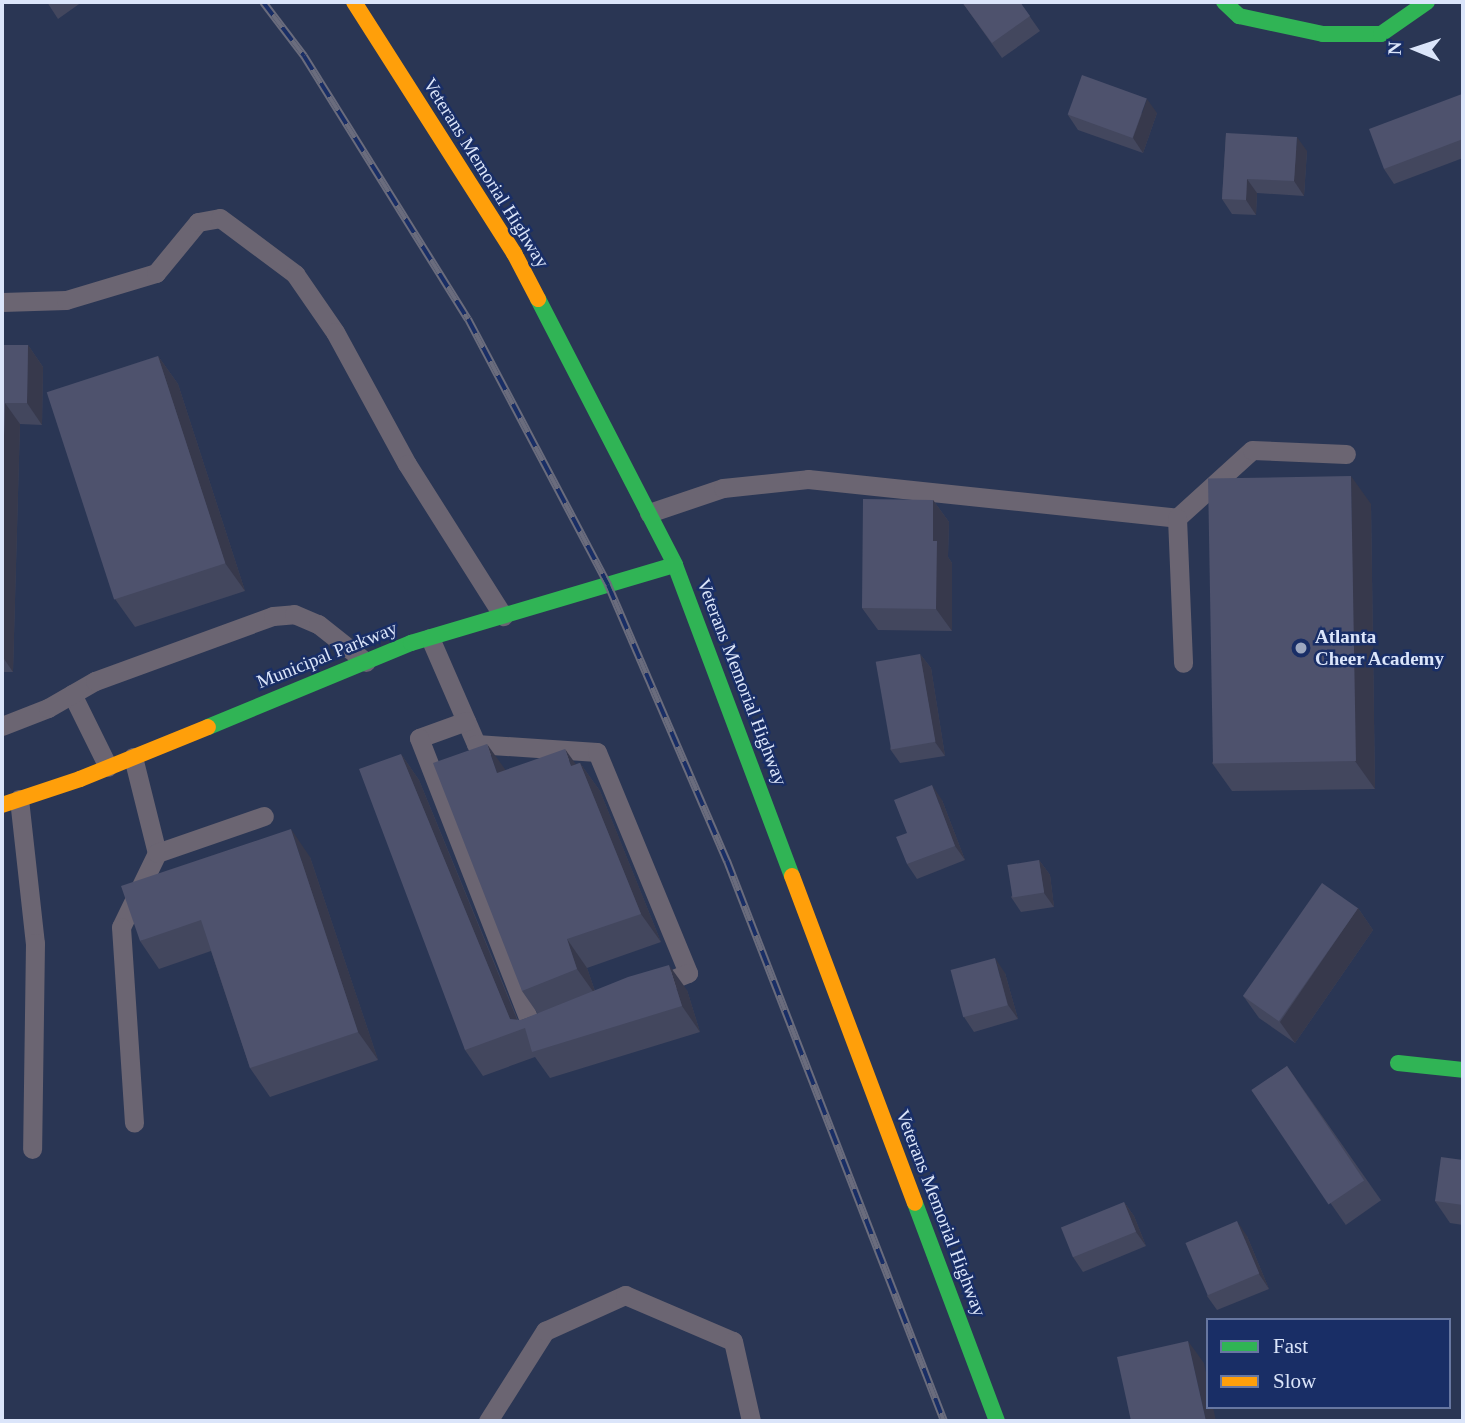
<!DOCTYPE html>
<style>
body{margin:0}
#map{position:relative;width:1465px;height:1423px;overflow:hidden;background:#2a3654;font-family:Georgia,serif}
div>[style]{position:absolute}
.lane>*{height:19px;margin:-9.5px;padding:0 9.5px;transform-origin:9.5px;border-radius:9.5px;background:#6b6572}
.fast>*{height:16px;margin:-8px;padding:0 8px;transform-origin:8px;border-radius:8px;background:#30b455}
.slow>*{height:16px;margin:-8px;padding:0 8px;transform-origin:8px;border-radius:8px;background:#ff9f0a}
.rail>*{height:8px;margin-top:-4px;transform-origin:0;background:repeating-linear-gradient(90deg,#192e66 0 16px,#6a6c7d 0 32px);box-sizing:border-box;border-block:2px solid #6a6c7d}
.wall>*{inset:0;background:#43475e;transform-origin:0 0}
.shaded-wall>*{inset:0;background:#37394c}
.building>*{inset:0;background:#4e526d;transform-origin:0 0}
.dots>*{width:19px;height:19px;translate:-50% -50%;box-sizing:border-box;border:4px solid #192e66;border-radius:50%}
span{translate:-50% -50%;white-space:nowrap;text-align:center;line-height:1.15;-webkit-text-stroke:5px #192e66;paint-order:stroke}
.street-label{font-size:19px;color:#dbe5fa}
.poi-label{font-size:19px;color:#dbe5fa;font-weight:700}
.left{translate:0 -50%;text-align:left}
.frame{position:absolute;inset:0;border:4px solid #dbe5fa;pointer-events:none}
.legend{position:absolute;left:1206px;top:1318px;width:245px;height:91px;box-sizing:border-box;background:#192e66;border:2px solid #6777a1;margin:0;padding:9px 12px;list-style:none;font-size:21px;color:#dbe5fa}
.legend li{display:flex;align-items:center;gap:14px;height:35px}
.legend b{width:35px;border:2px solid #6777a1}
.north{position:absolute;left:1381px;top:14px;width:70px;height:70px;-webkit-text-stroke:5px #192e66;paint-order:stroke;rotate:272deg;font-size:19px;font-weight:700;line-height:28px;text-align:center;color:#dbe5fa}
.north::after{content:'';display:block;margin:auto;width:24px;height:32px;background:#dbe5fa;clip-path:polygon(50% 0,100% 100%,50% 72%,0 100%)}
</style>
<div id="map">
<div class="lane">
<i style="left:2px;top:302px;width:64px;rotate:-1.8deg"></i>
<i style="left:66px;top:300px;width:94px;rotate:-16.7deg"></i>
<i style="left:156px;top:273px;width:66px;rotate:-50.5deg"></i>
<i style="left:198px;top:222px;width:22px;rotate:-10deg"></i>
<i style="left:220px;top:218px;width:94px;rotate:36.7deg"></i>
<i style="left:295px;top:274px;width:70px;rotate:55.4deg"></i>
<i style="left:335px;top:332px;width:150px;rotate:61.4deg"></i>
<i style="left:407px;top:464px;width:180px;rotate:57.7deg"></i>
<i style="left:649px;top:513px;width:78px;rotate:-18.7deg"></i>
<i style="left:723px;top:488px;width:85px;rotate:-6deg"></i>
<i style="left:808px;top:479px;width:371px;rotate:6deg"></i>
<i style="left:1177px;top:518px;width:101px;rotate:-42.2deg"></i>
<i style="left:1252px;top:450px;width:94px;rotate:2.4deg"></i>
<i style="left:1177px;top:518px;width:145px;rotate:87.6deg"></i>
<i style="left:430px;top:638px;width:116px;rotate:66.5deg"></i>
<i style="left:476px;top:744px;width:121px;rotate:3.8deg"></i>
<i style="left:597px;top:752px;width:239px;rotate:67.6deg"></i>
<i style="left:688px;top:973px;width:37px;rotate:158deg"></i>
<i style="left:72px;top:694px;width:81px;rotate:63.7deg"></i>
<i style="left:466px;top:721px;width:50px;rotate:160.1deg"></i>
<i style="left:419px;top:738px;width:319px;rotate:68.7deg"></i>
<i style="left:535px;top:1035px;width:8px;rotate:-23deg"></i>
<i style="left:2px;top:726px;width:49px;rotate:-21.4deg"></i>
<i style="left:48px;top:708px;width:54px;rotate:-29.9deg"></i>
<i style="left:95px;top:681px;width:189px;rotate:-20.1deg"></i>
<i style="left:273px;top:616px;width:21px;rotate:-5deg"></i>
<i style="left:294px;top:614px;width:26px;rotate:23deg"></i>
<i style="left:318px;top:624px;width:61px;rotate:38.4deg"></i>
<i style="left:133px;top:757px;width:99px;rotate:76deg"></i>
<i style="left:157px;top:853px;width:82px;rotate:115.9deg"></i>
<i style="left:121px;top:927px;width:196px;rotate:86.2deg"></i>
<i style="left:19px;top:799px;width:145px;rotate:83.7deg"></i>
<i style="left:35px;top:943px;width:206px;rotate:90.8deg"></i>
<i style="left:157px;top:853px;width:113px;rotate:-19.1deg"></i>
<i style="left:488px;top:1421px;width:107px;rotate:-57.7deg"></i>
<i style="left:545px;top:1331px;width:88px;rotate:-24.2deg"></i>
<i style="left:625px;top:1295px;width:117px;rotate:23.1deg"></i>
<i style="left:733px;top:1341px;width:82px;rotate:77.3deg"></i>
</div>
<div class="fast">
<i style="left:1224px;top:2px;width:21px;rotate:43deg"></i>
<i style="left:1239px;top:16px;width:86px;rotate:12.1deg"></i>
<i style="left:1323px;top:34px;width:58px"></i>
<i style="left:1381px;top:34px;width:56px;rotate:-34.8deg"></i>
<i style="left:538px;top:299px;width:299px;rotate:62.7deg"></i>
<i style="left:675px;top:565px;width:332px;rotate:69.4deg"></i>
<i style="left:208px;top:727px;width:220px;rotate:-22.5deg"></i>
<i style="left:411px;top:643px;width:275px;rotate:-16.5deg"></i>
<i style="left:1398px;top:1063px;width:65px;rotate:6.1deg"></i>
<i style="left:915px;top:1203px;width:233px;rotate:69.4deg"></i>
</div>
<div class="slow">
<i style="left:354px;top:2px;width:298px;rotate:57.5deg"></i>
<i style="left:514px;top:253px;width:52px;rotate:62.4deg"></i>
<i style="left:2px;top:805px;width:82px;rotate:-18.4deg"></i>
<i style="left:80px;top:779px;width:138px;rotate:-22.1deg"></i>
<i style="left:792px;top:876px;width:349px;rotate:69.4deg"></i>
</div>
<div class="rail">
<i style="left:263px;top:2px;width:68px;rotate:52.8deg"></i>
<i style="left:304px;top:56px;width:310px;rotate:58.1deg"></i>
<i style="left:468px;top:319px;width:301px;rotate:62.2deg"></i>
<i style="left:608px;top:585px;width:301px;rotate:66.7deg"></i>
<i style="left:727px;top:861px;width:601px;rotate:68.82deg"></i>
</div>
<div class="wall">
<i style="clip-path:polygon(47px 2px,82px 2px,58px 19px)"></i>
<i style="clip-path:polygon(962px 2px,1025px 2px,1021px 4px,1040px 31px,1002px 58px)"></i>
<i style="clip-path:polygon(1463px 95px,1463px 158px,1394px 184px,1384px 169px)"></i>
<i style="clip-path:polygon(1157px 113px,1143px 153px,1078px 130px,1068px 115px)"></i>
<i style="clip-path:polygon(1226px 133px,1307px 151px,1304px 196px,1257px 193px,1256px 215px,1232px 214px,1222px 199px)"></i>
<i style="clip-path:polygon(2px 345px,28px 345px,43px 367px,42px 425px,20px 424px,13px 672px,2px 672px)"></i>
<i style="clip-path:polygon(158px 356px,178px 384px,245px 591px,135px 627px,115px 599px)"></i>
<i style="clip-path:polygon(933px 500px,949px 522px,948px 557px,952px 563px,952px 631px,878px 630px,862px 608px)"></i>
<i style="clip-path:polygon(1371px 504px,1375px 789px,1232px 791px,1212px 763px)"></i>
<i style="clip-path:polygon(920px 654px,931px 668px,945px 756px,900px 763px,890px 749px)"></i>
<i style="clip-path:polygon(401px 754px,419px 780px,518px 1020px,521px 1020px,538px 1014px,522px 991px,506px 770px,576px 764px,580px 763px,600px 791px,661px 942px,587px 968px,595px 991px,687px 990px,700px 1032px,550px 1078px,535px 1057px,483px 1076px,465px 1050px)"></i>
<i style="clip-path:polygon(942px 800px,965px 860px,917px 879px,907px 864px,907px 833px)"></i>
<i style="clip-path:polygon(310px 857px,378px 1060px,270px 1097px,250px 1068px,211px 951px,159px 969px,140px 941px)"></i>
<i style="clip-path:polygon(1039px 860px,1050px 875px,1054px 907px,1021px 912px,1011px 897px)"></i>
<i style="clip-path:polygon(1358px 908px,1373px 930px,1295px 1043px,1259px 1018px,1244px 997px)"></i>
<i style="clip-path:polygon(1005px 973px,1018px 1019px,974px 1032px,964px 1017px)"></i>
<i style="left:1287px;top:1066px;width:164px;height:43px;rotate:55deg"></i>
<i style="clip-path:polygon(1463px 1160px,1463px 1225px,1450px 1223px,1435px 1201px)"></i>
<i style="clip-path:polygon(1124px 1202px,1134px 1216px,1146px 1246px,1083px 1272px,1073px 1257px)"></i>
<i style="clip-path:polygon(1247px 1236px,1269px 1289px,1217px 1310px,1207px 1296px)"></i>
</div>
<div class="shaded-wall">
<i style="clip-path:polygon(1147px 99px,1157px 113px,1143px 153px,1133px 138px)"></i>
<i style="clip-path:polygon(1297px 137px,1307px 151px,1304px 196px,1294px 181px)"></i>
<i style="clip-path:polygon(1247px 179px,1257px 193px,1256px 215px,1246px 200px)"></i>
<i style="clip-path:polygon(28px 345px,43px 367px,42px 425px,27px 403px)"></i>
<i style="clip-path:polygon(158px 356px,178px 384px,245px 591px,225px 563px)"></i>
<i style="clip-path:polygon(5px 403px,20px 424px,13px 672px,2px 656px,2px 504px)"></i>
<i style="clip-path:polygon(1351px 476px,1371px 504px,1375px 789px,1355px 761px)"></i>
<i style="clip-path:polygon(933px 500px,949px 522px,948px 557px,952px 563px,952px 631px,936px 609px,933px 541px)"></i>
<i style="clip-path:polygon(920px 654px,931px 668px,945px 756px,935px 742px)"></i>
<i style="clip-path:polygon(487px 744px,507px 772px,497px 773px)"></i>
<i style="clip-path:polygon(565px 749px,585px 777px,571px 766px)"></i>
<i style="clip-path:polygon(401px 754px,419px 780px,521px 1029px,510px 1019px)"></i>
<i style="clip-path:polygon(580px 763px,600px 791px,661px 942px,641px 914px)"></i>
<i style="clip-path:polygon(932px 785px,942px 800px,965px 860px,955px 846px)"></i>
<i style="clip-path:polygon(291px 829px,310px 857px,378px 1060px,358px 1032px)"></i>
<i style="clip-path:polygon(1039px 860px,1050px 875px,1054px 907px,1044px 893px)"></i>
<i style="clip-path:polygon(1358px 908px,1373px 930px,1295px 1043px,1280px 1022px)"></i>
<i style="clip-path:polygon(567px 939px,587px 968px,597px 997px,577px 969px)"></i>
<i style="clip-path:polygon(995px 958px,1005px 973px,1018px 1019px,1008px 1005px)"></i>
<i style="clip-path:polygon(669px 965px,687px 990px,700px 1032px,682px 1006px)"></i>
<i style="clip-path:polygon(1124px 1202px,1134px 1216px,1146px 1246px,1136px 1232px)"></i>
<i style="clip-path:polygon(1237px 1221px,1247px 1236px,1269px 1289px,1259px 1274px)"></i>
<i style="clip-path:polygon(1188px 1341px,1204px 1363px,1208px 1382px,1208px 1407px,1213px 1407px,1216px 1421px,1206px 1421px)"></i>
</div>
<div class="building">
<i style="clip-path:polygon(962px 2px,1020px 2px,1030px 16px,992px 43px)"></i>
<i style="left:1082px;top:75px;width:69px;height:42px;rotate:20deg"></i>
<i style="clip-path:polygon(1462px 94px,1463px 139px,1384px 169px,1369px 129px)"></i>
<i style="clip-path:polygon(1226px 133px,1297px 137px,1294px 181px,1247px 179px,1246px 200px,1222px 199px)"></i>
<i style="clip-path:polygon(2px 345px,28px 345px,27px 403px,5px 403px,2px 504px)"></i>
<i style="left:158px;top:356px;width:218px;height:117px;rotate:72deg"></i>
<i style="left:1351px;top:476px;width:285px;height:143px;rotate:89deg"></i>
<i style="clip-path:polygon(863px 499px,933px 500px,933px 541px,937px 541px,936px 609px,862px 608px)"></i>
<i style="left:920px;top:654px;width:89px;height:45px;rotate:80deg"></i>
<i style="clip-path:polygon(487px 744px,497px 773px,565px 749px,571px 766px,580px 763px,641px 914px,567px 939px,577px 969px,522px 991px,433px 763px)"></i>
<i style="clip-path:polygon(401px 754px,510px 1019px,521px 1020px,628px 977px,669px 965px,682px 1006px,532px 1052px,525px 1028px,465px 1050px,359px 769px)"></i>
<i style="clip-path:polygon(932px 785px,955px 846px,907px 864px,896px 837px,907px 833px,894px 800px)"></i>
<i style="clip-path:polygon(291px 829px,358px 1032px,250px 1068px,201px 920px,140px 941px,121px 886px)"></i>
<i style="left:1039px;top:860px;width:33px;height:32px;rotate:81deg"></i>
<i style="left:1322px;top:883px;width:44px;height:138px;rotate:35deg"></i>
<i style="left:995px;top:958px;width:49px;height:46px;rotate:75deg"></i>
<i style="left:1287px;top:1066px;width:138px;height:43px;rotate:56deg"></i>
<i style="clip-path:polygon(1441px 1157px,1463px 1160px,1463px 1205px,1435px 1201px)"></i>
<i style="left:1124px;top:1202px;width:32px;height:68px;rotate:68deg"></i>
<i style="left:1237px;top:1221px;width:57px;height:56px;rotate:67deg"></i>
<i style="clip-path:polygon(1188px 1341px,1206px 1421px,1131px 1421px,1117px 1357px)"></i>
</div>
<div class="dots">
<i style="left:1301px;top:648px;background:#9da8c0"></i>
</div>
<div class="street-label">
<span style="left:486px;top:173px;rotate:58deg">Veterans Memorial Highway</span>
<span style="left:327px;top:655px;rotate:-22deg">Municipal Parkway</span>
<span style="left:742px;top:682px;rotate:69deg">Veterans Memorial Highway</span>
<span style="left:941px;top:1213px;rotate:69deg">Veterans Memorial Highway</span>
</div>
<div class="poi-label">
<span class="left" style="left:1315px;top:648px">Atlanta<br>Cheer Academy</span>
</div>
<div class="frame"></div>
<ul class="legend">
<li><b style="height:9px;background:#30b455"></b>Fast</li>
<li><b style="height:9px;background:#ff9f0a"></b>Slow</li>
</ul>
<div class="north">N</div>
</div>
